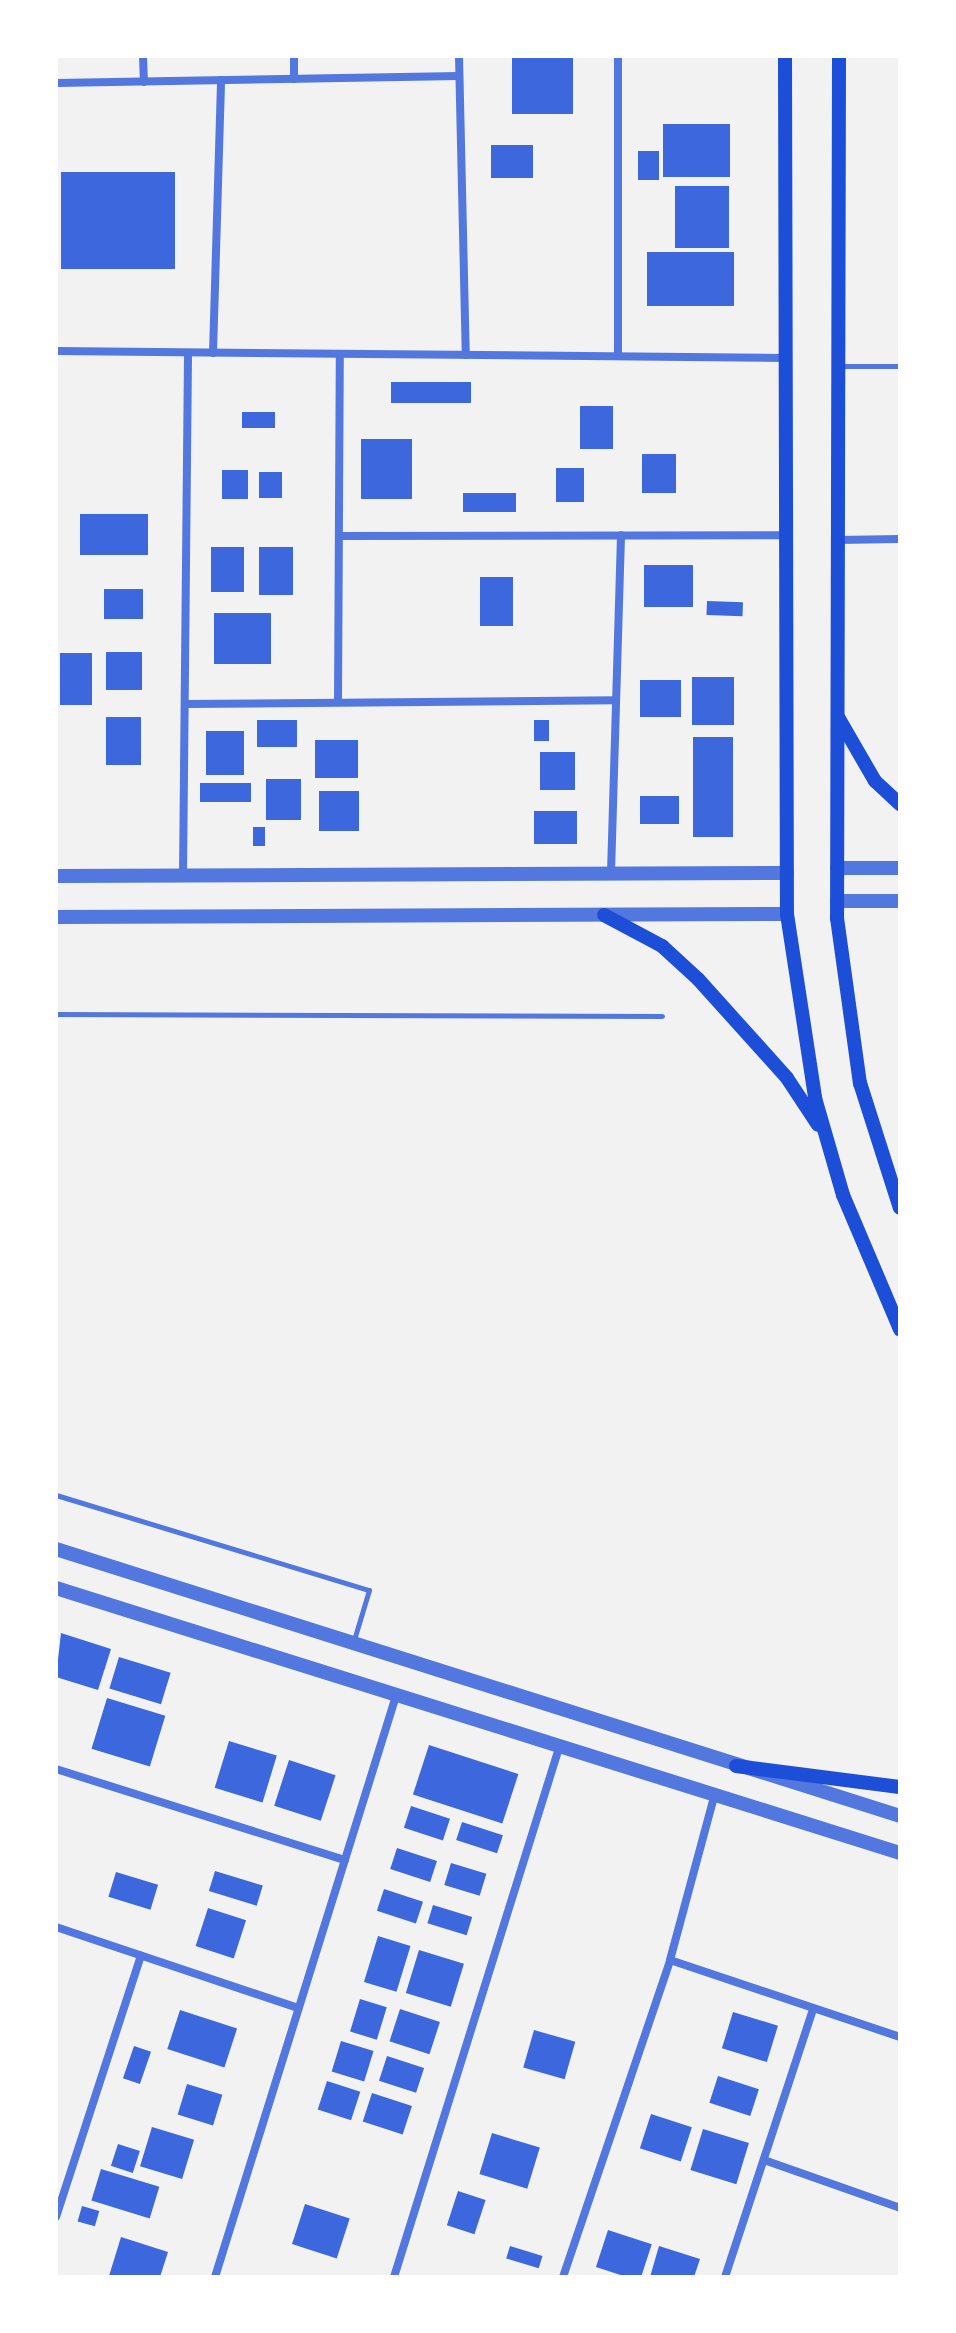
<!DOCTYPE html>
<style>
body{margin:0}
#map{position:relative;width:956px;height:2333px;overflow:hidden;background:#f2f2f2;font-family:"Open Sans",sans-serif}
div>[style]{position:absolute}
.building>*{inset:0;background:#3d67dc;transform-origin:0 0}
.service>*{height:5px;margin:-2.5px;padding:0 2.5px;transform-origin:2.5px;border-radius:2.5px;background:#5277de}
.minor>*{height:8px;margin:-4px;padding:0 4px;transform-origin:4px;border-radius:4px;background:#5277de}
.tertiary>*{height:14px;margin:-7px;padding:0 7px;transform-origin:7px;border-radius:7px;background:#5277de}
.secondary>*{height:14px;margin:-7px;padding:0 7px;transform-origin:7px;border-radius:7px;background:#1d4ed8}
span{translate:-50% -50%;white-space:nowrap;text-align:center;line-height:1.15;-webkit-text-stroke:6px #fff;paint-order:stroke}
.frame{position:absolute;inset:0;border:58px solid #fff;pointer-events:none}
</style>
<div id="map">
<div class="building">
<i style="left:512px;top:56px;width:61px;height:58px"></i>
<i style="left:663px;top:124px;width:67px;height:53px"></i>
<i style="left:491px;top:145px;width:42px;height:33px"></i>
<i style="left:638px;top:151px;width:21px;height:29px"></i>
<i style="left:61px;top:172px;width:114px;height:97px"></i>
<i style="left:729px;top:186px;width:62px;height:54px;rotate:90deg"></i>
<i style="left:647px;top:252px;width:87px;height:54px"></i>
<i style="left:391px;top:382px;width:80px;height:21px"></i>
<i style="left:580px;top:406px;width:33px;height:43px"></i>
<i style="left:242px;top:412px;width:33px;height:16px"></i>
<i style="left:361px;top:439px;width:51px;height:60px"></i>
<i style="left:642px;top:454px;width:34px;height:39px"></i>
<i style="left:556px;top:468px;width:28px;height:34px"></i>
<i style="left:248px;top:470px;width:29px;height:26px;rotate:90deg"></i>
<i style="left:259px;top:472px;width:23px;height:26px"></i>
<i style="left:463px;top:493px;width:53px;height:19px"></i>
<i style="left:80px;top:514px;width:68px;height:41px"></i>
<i style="left:211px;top:547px;width:33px;height:45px"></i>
<i style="left:259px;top:547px;width:34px;height:48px"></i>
<i style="left:693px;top:565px;width:42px;height:49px;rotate:90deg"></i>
<i style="left:480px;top:577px;width:33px;height:49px"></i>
<i style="left:104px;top:589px;width:39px;height:30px"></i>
<i style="left:707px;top:601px;width:36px;height:14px;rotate:2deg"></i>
<i style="left:271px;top:613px;width:51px;height:57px;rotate:90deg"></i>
<i style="left:106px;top:652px;width:36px;height:38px"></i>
<i style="left:60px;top:653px;width:32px;height:52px"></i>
<i style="left:692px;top:677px;width:42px;height:48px"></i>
<i style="left:640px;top:680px;width:41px;height:37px"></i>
<i style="left:106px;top:717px;width:35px;height:48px"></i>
<i style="left:257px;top:720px;width:40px;height:27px"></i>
<i style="left:534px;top:720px;width:15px;height:21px"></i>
<i style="left:206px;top:731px;width:38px;height:44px"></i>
<i style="left:693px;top:737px;width:40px;height:100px"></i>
<i style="left:315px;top:740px;width:43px;height:38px"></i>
<i style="left:540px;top:752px;width:35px;height:38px"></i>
<i style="left:266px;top:779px;width:35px;height:41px"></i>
<i style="left:200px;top:783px;width:51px;height:19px"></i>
<i style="left:319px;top:791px;width:40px;height:40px"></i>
<i style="left:640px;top:796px;width:39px;height:28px"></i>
<i style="left:534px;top:811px;width:43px;height:33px"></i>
<i style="left:253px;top:827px;width:12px;height:19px"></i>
<i style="clip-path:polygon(61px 1633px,111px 1649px,98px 1690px,56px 1677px)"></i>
<i style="left:119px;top:1657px;width:54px;height:33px;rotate:17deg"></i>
<i style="left:107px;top:1698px;width:61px;height:53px;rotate:17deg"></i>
<i style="left:229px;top:1741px;width:50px;height:49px;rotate:17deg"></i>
<i style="left:429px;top:1745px;width:94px;height:52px;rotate:18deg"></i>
<i style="left:289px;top:1760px;width:49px;height:48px;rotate:18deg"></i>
<i style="left:411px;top:1806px;width:41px;height:23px;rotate:18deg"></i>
<i style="left:462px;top:1822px;width:43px;height:19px;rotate:18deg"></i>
<i style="left:397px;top:1848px;width:42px;height:22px;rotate:18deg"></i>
<i style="left:451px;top:1863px;width:37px;height:23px;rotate:17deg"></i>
<i style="left:215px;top:1871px;width:50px;height:21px;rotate:17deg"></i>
<i style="left:116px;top:1872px;width:44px;height:26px;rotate:17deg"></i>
<i style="left:384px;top:1889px;width:41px;height:23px;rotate:18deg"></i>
<i style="left:433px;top:1905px;width:41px;height:19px;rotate:17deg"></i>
<i style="left:208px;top:1908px;width:40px;height:40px;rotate:18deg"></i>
<i style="left:378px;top:1936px;width:34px;height:48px;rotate:17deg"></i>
<i style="left:419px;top:1950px;width:47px;height:45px;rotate:17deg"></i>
<i style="left:360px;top:1999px;width:28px;height:34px;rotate:17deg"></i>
<i style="left:400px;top:2009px;width:42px;height:34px;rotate:18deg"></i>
<i style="left:180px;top:2010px;width:60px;height:41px;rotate:18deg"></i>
<i style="left:733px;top:2012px;width:47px;height:38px;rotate:17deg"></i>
<i style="left:534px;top:2030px;width:43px;height:39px;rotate:16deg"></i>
<i style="left:341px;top:2041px;width:34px;height:32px;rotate:17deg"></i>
<i style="left:134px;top:2046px;width:18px;height:34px;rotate:19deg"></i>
<i style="left:387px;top:2056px;width:39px;height:26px;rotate:18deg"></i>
<i style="left:718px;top:2076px;width:43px;height:28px;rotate:18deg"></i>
<i style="left:327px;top:2081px;width:35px;height:30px;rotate:18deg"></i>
<i style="left:187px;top:2084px;width:37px;height:32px;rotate:17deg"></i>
<i style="left:372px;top:2093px;width:42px;height:30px;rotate:18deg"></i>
<i style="left:651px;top:2114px;width:43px;height:36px;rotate:18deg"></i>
<i style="left:152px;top:2127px;width:44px;height:41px;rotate:17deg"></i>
<i style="left:703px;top:2129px;width:48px;height:43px;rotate:17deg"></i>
<i style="left:492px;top:2133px;width:50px;height:43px;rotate:17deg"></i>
<i style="left:118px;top:2144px;width:23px;height:23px;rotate:18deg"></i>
<i style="left:101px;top:2169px;width:61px;height:33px;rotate:17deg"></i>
<i style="left:458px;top:2191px;width:29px;height:36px;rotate:18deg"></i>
<i style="left:305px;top:2204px;width:47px;height:42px;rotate:18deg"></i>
<i style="left:82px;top:2206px;width:18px;height:16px;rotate:16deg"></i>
<i style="left:608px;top:2230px;width:46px;height:39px;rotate:18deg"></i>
<i style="clip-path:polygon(121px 2237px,168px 2252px,160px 2277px,109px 2276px)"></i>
<i style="left:510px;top:2246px;width:34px;height:13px;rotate:17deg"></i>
<i style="clip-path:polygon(659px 2246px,700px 2259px,694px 2277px,650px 2277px)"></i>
</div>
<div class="service">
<i style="left:839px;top:366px;width:61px"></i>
<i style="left:56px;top:1014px;width:606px;rotate:0.19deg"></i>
<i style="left:56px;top:1495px;width:327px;rotate:16.9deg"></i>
<i style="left:369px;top:1590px;width:55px;rotate:106.8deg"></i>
</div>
<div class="minor">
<i style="left:143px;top:56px;width:26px;rotate:88deg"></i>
<i style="left:294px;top:56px;width:23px;rotate:90deg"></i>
<i style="left:459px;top:56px;width:299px;rotate:88.7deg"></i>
<i style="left:56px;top:83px;width:403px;rotate:-1deg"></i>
<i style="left:56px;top:351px;width:730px;rotate:0.55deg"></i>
<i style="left:213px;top:353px;width:273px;rotate:-88.3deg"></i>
<i style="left:618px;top:356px;width:300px;rotate:-90deg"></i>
<i style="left:340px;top:536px;width:447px;rotate:-0.1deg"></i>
<i style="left:838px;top:540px;width:62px;rotate:-0.9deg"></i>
<i style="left:338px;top:702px;width:348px;rotate:-89.7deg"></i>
<i style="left:185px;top:704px;width:431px;rotate:-0.5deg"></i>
<i style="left:611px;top:873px;width:338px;rotate:-88.3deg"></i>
<i style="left:183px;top:876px;width:523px;rotate:-89.45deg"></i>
<i style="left:56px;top:1769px;width:303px;rotate:17.5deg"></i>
<i style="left:714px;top:1797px;width:169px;rotate:105.1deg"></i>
<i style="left:670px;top:1960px;width:243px;rotate:18.5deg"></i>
<i style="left:56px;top:1927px;width:255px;rotate:18.5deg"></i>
<i style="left:764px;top:2160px;width:144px;rotate:19.4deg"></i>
<i style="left:56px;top:2217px;width:275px;rotate:-72deg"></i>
<i style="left:215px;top:2277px;width:609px;rotate:-72.7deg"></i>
<i style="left:394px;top:2277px;width:554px;rotate:-72.68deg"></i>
<i style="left:563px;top:2277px;width:335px;rotate:-71.3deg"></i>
<i style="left:725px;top:2277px;width:279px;rotate:-71.8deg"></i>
</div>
<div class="tertiary">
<i style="left:837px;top:868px;width:63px"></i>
<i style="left:56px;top:876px;width:731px;rotate:-0.24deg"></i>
<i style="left:837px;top:901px;width:63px"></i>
<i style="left:56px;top:917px;width:731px;rotate:-0.24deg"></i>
<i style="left:56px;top:1549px;width:885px;rotate:17.55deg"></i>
<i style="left:56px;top:1588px;width:885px;rotate:17.43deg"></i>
</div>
<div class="secondary">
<i style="left:785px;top:56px;width:858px;rotate:89.87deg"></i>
<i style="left:787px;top:914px;width:186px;rotate:81.3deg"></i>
<i style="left:815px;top:1098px;width:101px;rotate:73.9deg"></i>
<i style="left:843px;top:1195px;width:146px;rotate:67deg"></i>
<i style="left:839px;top:56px;width:862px;rotate:90.13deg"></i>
<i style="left:837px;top:918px;width:167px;rotate:82.1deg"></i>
<i style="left:860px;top:1083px;width:131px;rotate:72.3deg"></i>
<i style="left:838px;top:717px;width:74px;rotate:60deg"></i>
<i style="left:875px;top:781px;width:34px;rotate:43deg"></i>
<i style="left:604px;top:915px;width:66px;rotate:28.1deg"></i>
<i style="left:662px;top:946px;width:49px;rotate:42.5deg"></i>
<i style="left:698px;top:979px;width:133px;rotate:48deg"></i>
<i style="left:787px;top:1078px;width:56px;rotate:56.6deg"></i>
<i style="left:736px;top:1766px;width:165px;rotate:7.3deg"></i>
</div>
<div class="frame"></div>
</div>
